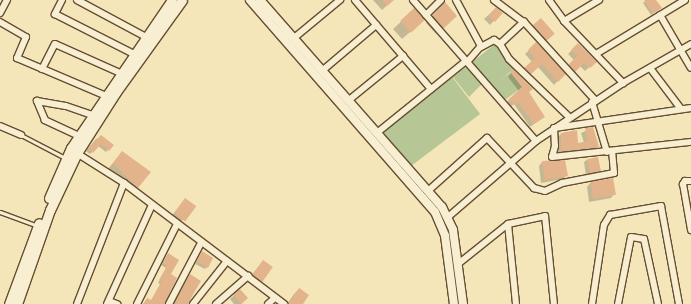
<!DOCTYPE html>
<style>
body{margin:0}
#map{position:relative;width:691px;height:304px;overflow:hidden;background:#f5e6ba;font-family:"Libre Caslon Text",serif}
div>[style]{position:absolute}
.green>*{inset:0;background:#b6c694;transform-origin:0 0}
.shadow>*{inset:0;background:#0003;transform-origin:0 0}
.building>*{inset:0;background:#e3b38b;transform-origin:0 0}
.roads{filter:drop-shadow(1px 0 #654e32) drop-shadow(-1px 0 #654e32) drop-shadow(0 1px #654e32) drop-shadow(0 -1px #654e32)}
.service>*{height:3px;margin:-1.5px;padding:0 1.5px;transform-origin:1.5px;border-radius:1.5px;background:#f8efd2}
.minor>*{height:6px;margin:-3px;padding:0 3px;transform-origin:3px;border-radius:3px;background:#f8efd2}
.tertiary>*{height:8px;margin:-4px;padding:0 4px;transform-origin:4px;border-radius:4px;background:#f8efd2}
.secondary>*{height:9px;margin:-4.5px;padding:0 4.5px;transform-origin:4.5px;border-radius:4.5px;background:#f8efd2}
span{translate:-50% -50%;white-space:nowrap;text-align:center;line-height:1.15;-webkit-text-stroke:4px #f8efd2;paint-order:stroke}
</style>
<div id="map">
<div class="green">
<i style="clip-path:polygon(495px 44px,516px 67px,493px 86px,486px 80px,469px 97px,453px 77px)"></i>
<i style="left:511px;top:72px;width:19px;height:23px;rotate:54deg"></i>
<i style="left:450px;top:74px;width:50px;height:92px;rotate:53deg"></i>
</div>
<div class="shadow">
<i style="clip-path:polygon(373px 0,393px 0,382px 10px)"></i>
<i style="clip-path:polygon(647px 0,655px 0,661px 8px,651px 15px,643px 3px)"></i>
<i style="clip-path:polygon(445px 3px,449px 23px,436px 34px,426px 23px)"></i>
<i style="clip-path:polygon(496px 8px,501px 13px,490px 25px,484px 19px)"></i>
<i style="clip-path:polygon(414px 10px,416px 27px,402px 39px,393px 29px)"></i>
<i style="left:541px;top:19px;width:19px;height:15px;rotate:51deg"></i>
<i style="clip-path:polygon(536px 44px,564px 74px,554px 85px,538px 67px,527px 77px,522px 72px,532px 62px,525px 54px)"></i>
<i style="clip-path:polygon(578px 44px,595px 62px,585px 71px,580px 66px,571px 74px,566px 69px,574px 60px,568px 54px)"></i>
<i style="clip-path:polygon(513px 71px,544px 117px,530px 127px,514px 104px,509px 108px,505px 104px,519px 91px,508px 77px)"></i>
<i style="clip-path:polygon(592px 128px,598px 147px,594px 151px,558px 155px,557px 138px,561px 134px,577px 144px,584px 143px,581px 133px)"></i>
<i style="clip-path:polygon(102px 138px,112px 145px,106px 152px,98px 146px,90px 154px,86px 151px,96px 139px)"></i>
<i style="clip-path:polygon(117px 158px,137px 187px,132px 192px,108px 169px)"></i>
<i style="clip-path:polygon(588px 159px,600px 171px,596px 174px,586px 176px,584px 162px)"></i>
<i style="clip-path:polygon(542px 162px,567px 175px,563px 179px,541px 183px,539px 166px)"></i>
<i style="clip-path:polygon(590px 183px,614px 194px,611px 198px,589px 202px,587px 187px)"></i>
<i style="left:185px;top:199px;width:11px;height:26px;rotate:38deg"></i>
<i style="clip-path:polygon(202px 253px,207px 267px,205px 269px,195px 264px)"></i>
<i style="clip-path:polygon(168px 254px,170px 274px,164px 304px,143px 304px,147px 299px,151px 301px,160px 284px,158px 283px,166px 268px,161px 265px)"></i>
<i style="clip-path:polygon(263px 261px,261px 281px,257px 284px,249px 278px)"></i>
<i style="clip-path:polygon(190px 275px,200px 281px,188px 304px,173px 304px)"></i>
<i style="clip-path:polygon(299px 289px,301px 304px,287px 304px,294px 294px)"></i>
<i style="clip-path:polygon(240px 290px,247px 298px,241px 304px,234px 304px,230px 299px)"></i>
</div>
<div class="building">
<i style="clip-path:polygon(382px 0,394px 0,387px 6px)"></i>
<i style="clip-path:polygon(644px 0,656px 0,662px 8px,653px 13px)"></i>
<i style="clip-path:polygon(445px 2px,457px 16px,444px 28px,433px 15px)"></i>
<i style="left:496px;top:7px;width:9px;height:12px;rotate:41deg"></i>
<i style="left:414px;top:8px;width:16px;height:19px;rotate:47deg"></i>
<i style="left:541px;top:18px;width:21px;height:11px;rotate:49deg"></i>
<i style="clip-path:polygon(536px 42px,566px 74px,558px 82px,542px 64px,531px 74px,524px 68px,535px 58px,528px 50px)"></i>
<i style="clip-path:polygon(578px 43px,597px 62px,590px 68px,584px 63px,575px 72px,569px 64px,577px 56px,571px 50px)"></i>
<i style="clip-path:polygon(513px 69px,533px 89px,529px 92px,545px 117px,534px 124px,518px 102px,513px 105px,508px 100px,522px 87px,510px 72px)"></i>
<i style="clip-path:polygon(593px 127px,599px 147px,561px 151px,561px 133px,577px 130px,578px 143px,588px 141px,585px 128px)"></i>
<i style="clip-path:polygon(101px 135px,114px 145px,109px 151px,101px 144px,93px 153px,88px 148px)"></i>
<i style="clip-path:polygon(122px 151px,151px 172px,138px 188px,113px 163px)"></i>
<i style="left:598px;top:157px;width:14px;height:11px;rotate:78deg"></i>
<i style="clip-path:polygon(565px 160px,568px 176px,545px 180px,542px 161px)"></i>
<i style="left:613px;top:178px;width:17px;height:23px;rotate:80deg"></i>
<i style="left:185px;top:198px;width:14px;height:19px;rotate:36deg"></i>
<i style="clip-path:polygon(202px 251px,213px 258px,208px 268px,197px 261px)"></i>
<i style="clip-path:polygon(168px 253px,179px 260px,171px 274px,177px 278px,171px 290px,165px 304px,144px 304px,147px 298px,151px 300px,162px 282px,159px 280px,167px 266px,163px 263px)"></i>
<i style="left:263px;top:260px;width:12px;height:18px;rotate:35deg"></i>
<i style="clip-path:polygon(190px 274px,201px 281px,187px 304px,174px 304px)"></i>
<i style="clip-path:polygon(299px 288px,309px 295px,303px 304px,288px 304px)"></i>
<i style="left:240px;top:289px;width:12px;height:9px;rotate:48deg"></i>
</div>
<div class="roads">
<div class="service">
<i style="left:21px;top:135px;width:50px;rotate:27.6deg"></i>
<i style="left:0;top:212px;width:40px;rotate:20.2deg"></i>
</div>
<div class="minor">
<i style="left:62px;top:0;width:16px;rotate:117deg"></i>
<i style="left:55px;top:14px;width:89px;rotate:26.9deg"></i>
<i style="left:77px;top:0;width:78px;rotate:28.2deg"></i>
<i style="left:355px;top:0;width:117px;rotate:49.5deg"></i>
<i style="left:413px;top:0;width:187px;rotate:48.9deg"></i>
<i style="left:456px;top:0;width:52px;rotate:61.5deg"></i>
<i style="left:481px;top:46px;width:21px;rotate:131deg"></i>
<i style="left:494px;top:0;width:39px;rotate:37deg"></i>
<i style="left:525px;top:23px;width:104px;rotate:47.7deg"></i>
<i style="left:549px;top:0;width:26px;rotate:54deg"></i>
<i style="left:564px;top:21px;width:86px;rotate:46.4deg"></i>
<i style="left:623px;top:83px;width:78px;rotate:-29.8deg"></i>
<i style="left:0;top:13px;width:15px;rotate:-62deg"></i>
<i style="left:426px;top:15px;width:21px;rotate:-45deg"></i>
<i style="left:660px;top:15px;width:61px;rotate:59.7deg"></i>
<i style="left:564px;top:21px;width:41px;rotate:-31deg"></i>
<i style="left:0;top:22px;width:30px;rotate:30deg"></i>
<i style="left:26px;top:37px;width:23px;rotate:113deg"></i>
<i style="left:17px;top:58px;width:97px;rotate:23.1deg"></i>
<i style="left:294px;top:38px;width:60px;rotate:-39.6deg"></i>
<i style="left:500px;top:44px;width:33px;rotate:-43deg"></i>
<i style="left:481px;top:47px;width:15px;rotate:-28deg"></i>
<i style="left:494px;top:40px;width:7px;rotate:34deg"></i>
<i style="left:500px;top:44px;width:17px;rotate:59deg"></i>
<i style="left:509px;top:59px;width:83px;rotate:44deg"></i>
<i style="left:596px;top:54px;width:104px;rotate:-31.2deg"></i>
<i style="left:650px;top:68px;width:51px;rotate:52.9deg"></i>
<i style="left:42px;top:69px;width:28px;rotate:-63deg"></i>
<i style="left:55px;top:44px;width:71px;rotate:24deg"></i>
<i style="left:323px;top:70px;width:70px;rotate:-40.3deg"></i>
<i style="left:349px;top:100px;width:70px;rotate:-39.2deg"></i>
<i style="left:592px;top:102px;width:52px;rotate:73.3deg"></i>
<i style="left:691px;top:108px;width:138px;rotate:171.7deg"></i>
<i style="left:554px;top:128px;width:18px;rotate:87deg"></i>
<i style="left:555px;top:146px;width:11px;rotate:105deg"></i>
<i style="left:552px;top:157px;width:140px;rotate:-6.2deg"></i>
<i style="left:0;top:126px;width:23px;rotate:23deg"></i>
<i style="left:378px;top:132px;width:113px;rotate:-38.9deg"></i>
<i style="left:79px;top:136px;width:38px;rotate:-155deg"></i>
<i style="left:45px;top:120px;width:21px;rotate:-113deg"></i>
<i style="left:37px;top:101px;width:29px;rotate:10deg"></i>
<i style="left:66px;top:106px;width:28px;rotate:19deg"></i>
<i style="left:75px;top:152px;width:58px;rotate:32.3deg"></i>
<i style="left:124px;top:183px;width:201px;rotate:37.1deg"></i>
<i style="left:691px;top:181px;width:6px;rotate:180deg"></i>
<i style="left:685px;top:181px;width:4px;rotate:124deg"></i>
<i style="left:683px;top:184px;width:47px;rotate:80.1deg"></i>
<i style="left:429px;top:190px;width:78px;rotate:-41.9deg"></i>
<i style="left:487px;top:138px;width:69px;rotate:46.8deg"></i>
<i style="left:534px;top:188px;width:11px;rotate:15deg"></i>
<i style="left:545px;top:191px;width:19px;rotate:-25deg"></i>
<i style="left:562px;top:183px;width:53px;rotate:-10.9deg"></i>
<i style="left:614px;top:173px;width:21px;rotate:-95deg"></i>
<i style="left:448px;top:217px;width:116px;rotate:-40.8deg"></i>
<i style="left:536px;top:141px;width:105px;rotate:-33.7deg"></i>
<i style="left:458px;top:264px;width:64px;rotate:-38.7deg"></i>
<i style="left:109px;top:301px;width:9px;rotate:21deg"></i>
<i style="left:77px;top:304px;width:130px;rotate:-68.8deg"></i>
<i style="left:107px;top:304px;width:109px;rotate:-65.6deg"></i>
<i style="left:137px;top:304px;width:89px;rotate:-63.4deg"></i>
<i style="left:169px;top:304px;width:69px;rotate:-62.3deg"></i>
<i style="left:193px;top:304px;width:55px;rotate:-51.7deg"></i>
<i style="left:216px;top:304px;width:43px;rotate:-41.2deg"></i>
<i style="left:268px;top:304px;width:9px;rotate:-41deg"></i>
<i style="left:516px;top:304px;width:80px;rotate:-95.7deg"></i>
<i style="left:508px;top:224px;width:38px;rotate:-12deg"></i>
<i style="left:545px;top:216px;width:88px;rotate:84.2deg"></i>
<i style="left:592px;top:304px;width:80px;rotate:-81.4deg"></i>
<i style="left:604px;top:225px;width:12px;rotate:-59deg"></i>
<i style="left:610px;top:215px;width:52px;rotate:-10deg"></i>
<i style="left:661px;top:206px;width:100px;rotate:79.6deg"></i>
<i style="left:618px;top:304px;width:68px;rotate:-79deg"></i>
<i style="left:631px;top:237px;width:13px;rotate:9deg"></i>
<i style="left:644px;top:239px;width:66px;rotate:77.8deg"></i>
</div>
<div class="tertiary">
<i style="left:250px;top:0;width:281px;rotate:48.9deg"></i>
<i style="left:435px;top:212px;width:26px;rotate:67deg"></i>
<i style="left:445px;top:236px;width:69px;rotate:82.5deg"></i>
<i style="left:260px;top:0;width:276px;rotate:48.7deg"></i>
<i style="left:442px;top:207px;width:25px;rotate:64deg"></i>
<i style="left:453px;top:230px;width:75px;rotate:82.3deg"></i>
</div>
<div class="secondary">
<i style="left:49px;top:198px;width:55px;rotate:-66.3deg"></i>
<i style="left:71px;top:148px;width:179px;rotate:-55.7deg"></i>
<i style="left:9px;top:304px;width:86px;rotate:-69.7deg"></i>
<i style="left:17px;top:304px;width:100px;rotate:-70.7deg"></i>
<i style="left:50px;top:210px;width:63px;rotate:-64.7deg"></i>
<i style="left:77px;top:153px;width:72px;rotate:-57.4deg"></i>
<i style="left:116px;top:92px;width:113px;rotate:-54.3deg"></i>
</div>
</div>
</div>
